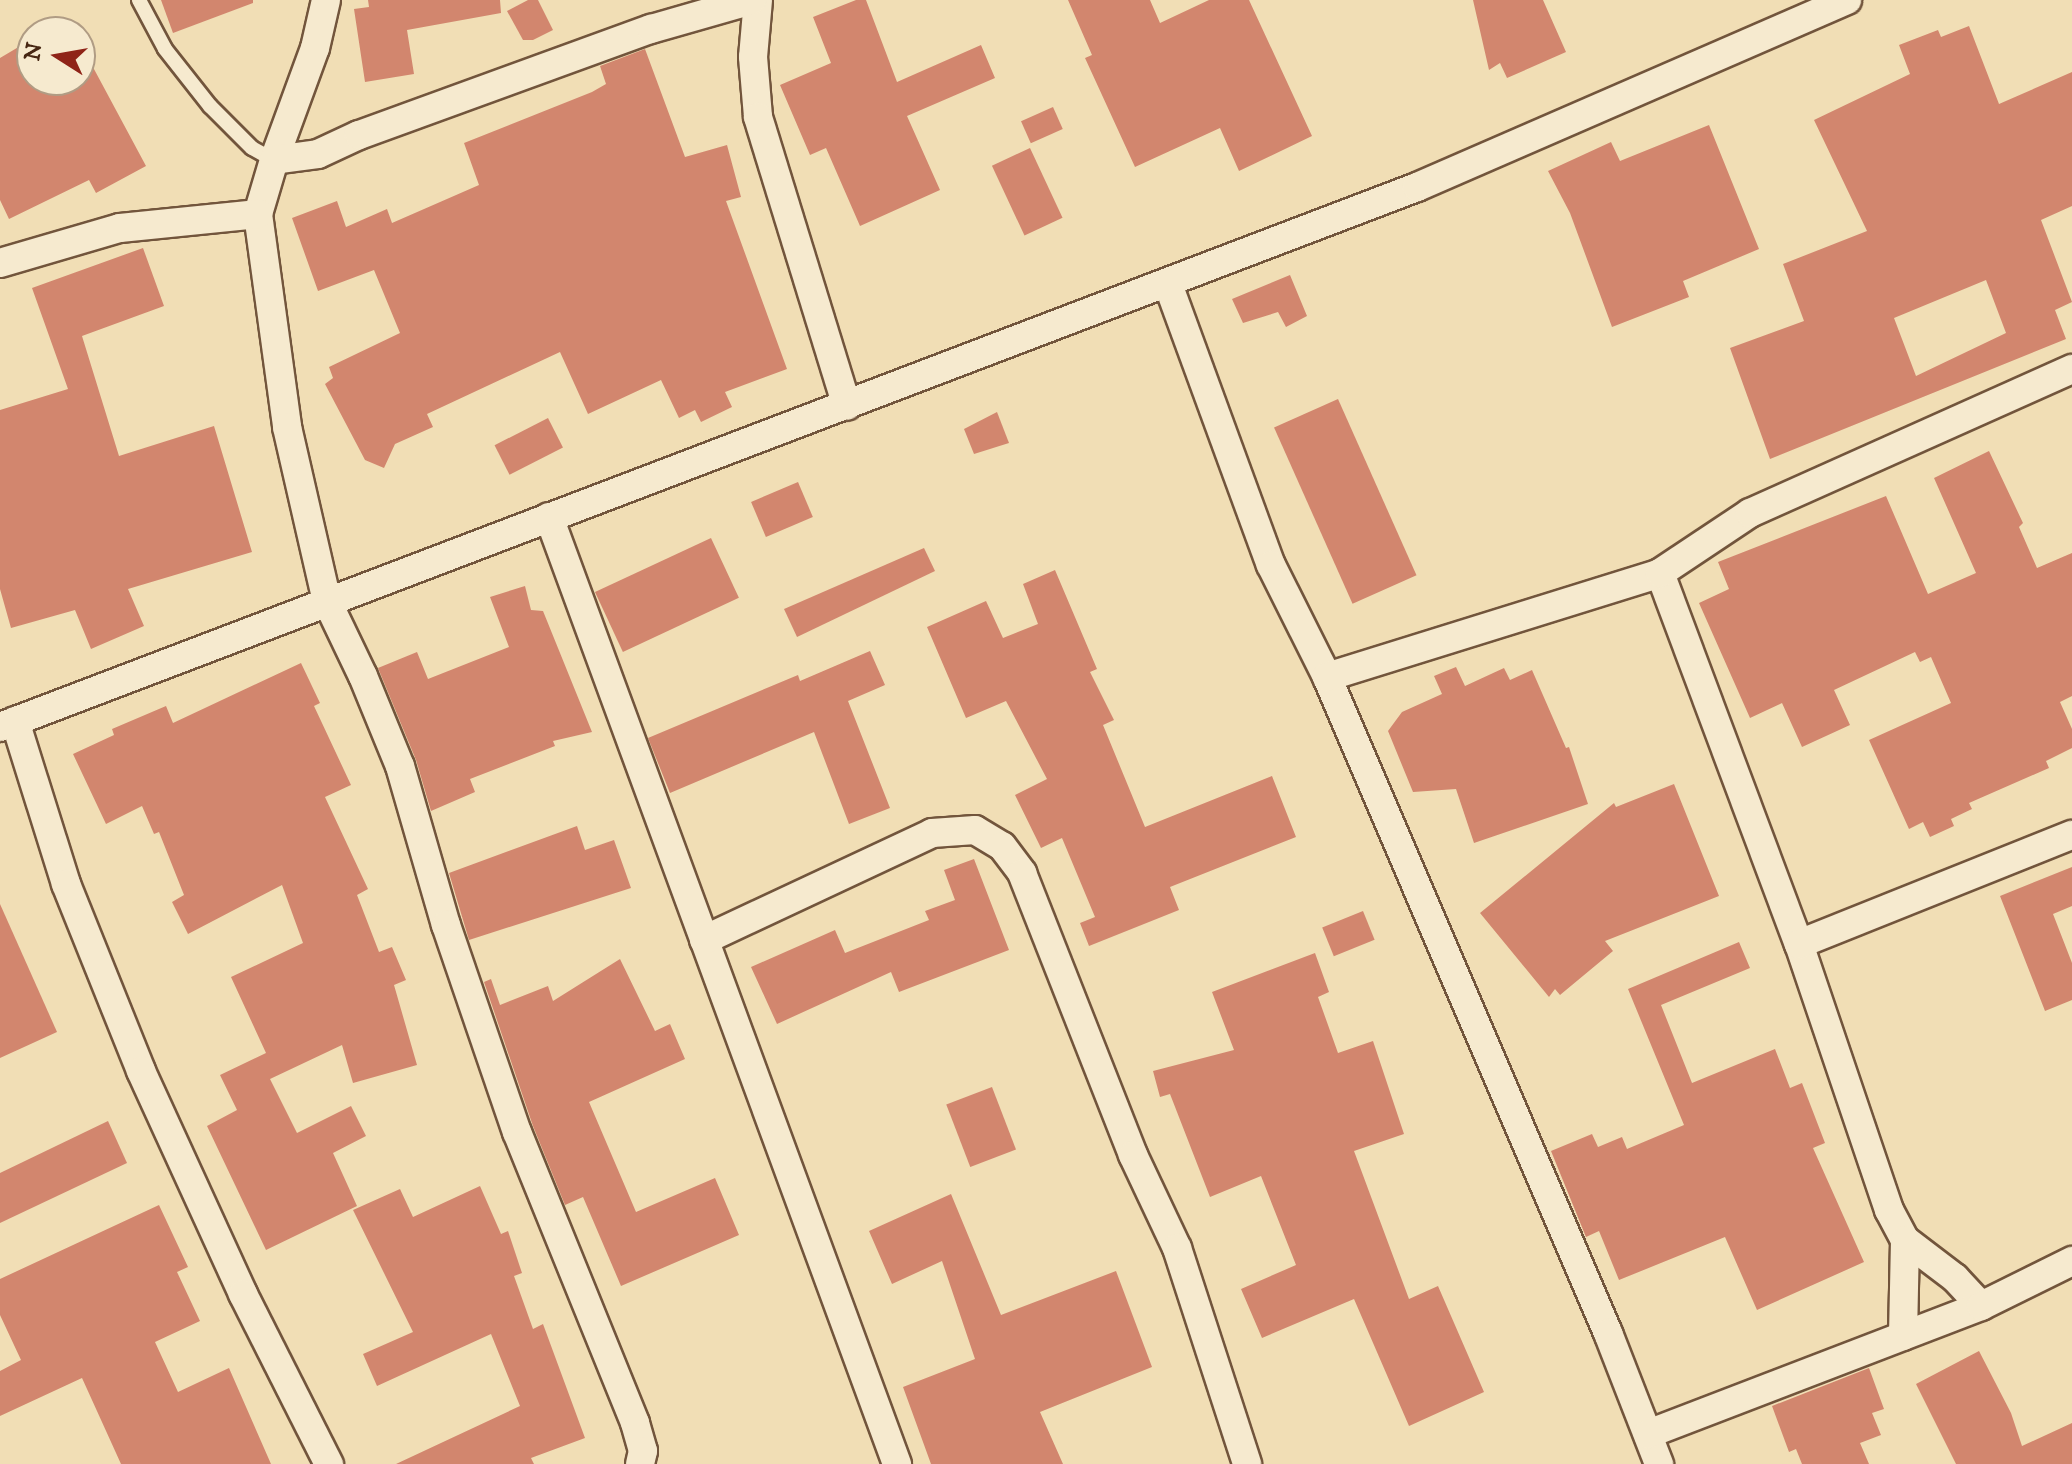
<!DOCTYPE html>
<style>
body{margin:0}
#map{position:relative;width:2072px;height:1464px;overflow:hidden;background:#f1deb5;font-family:"IM FELL DW Pica",serif}
div>[style]{position:absolute}
.building>*{inset:0;background:#d2866e;transform-origin:0 0}
.roads{filter:drop-shadow(2px 0 #72553c) drop-shadow(-2px 0 #72553c) drop-shadow(0 2px #72553c) drop-shadow(0 -2px #72553c)}
.service>*{height:14px;margin:-7px;padding:0 7px;transform-origin:7px;border-radius:7px;background:#f6eacf}
.minor>*{height:28px;margin:-14px;padding:0 14px;transform-origin:14px;border-radius:14px;background:#f6eacf}
span{translate:-50% -50%;white-space:nowrap;text-align:center;line-height:1.15;-webkit-text-stroke:6px #f6eacf;paint-order:stroke}
.north{position:absolute;left:16px;top:16px;width:80px;height:80px;box-sizing:border-box;background:#f6eacf;border:2px solid #b09c84;border-radius:50%;rotate:281deg;font-size:22px;font-weight:700;line-height:32px;text-align:center;color:#472713}
.north::after{content:'';display:block;margin:auto;width:28px;height:36px;background:#8f2418;clip-path:polygon(50% 0,100% 100%,50% 72%,0 100%)}
</style>
<div id="map">
<div class="building">
<i style="clip-path:polygon(161px 0,253px 0,253px 3px,173px 33px)"></i>
<i style="clip-path:polygon(368px 0,500px 0,501px 13px,407px 30px,414px 74px,365px 82px,354px 9px,369px 7px)"></i>
<i style="clip-path:polygon(528px 0,538px 0,553px 30px,533px 40px,523px 40px,507px 11px)"></i>
<i style="clip-path:polygon(856px 0,866px 0,897px 82px,981px 45px,995px 78px,907px 116px,940px 190px,860px 226px,826px 148px,810px 155px,780px 85px,831px 63px,813px 17px)"></i>
<i style="clip-path:polygon(1068px 0,1150px 0,1160px 23px,1209px 0,1249px 0,1312px 136px,1239px 171px,1220px 128px,1135px 167px,1085px 58px,1092px 55px)"></i>
<i style="clip-path:polygon(1473px 0,1543px 0,1566px 52px,1507px 78px,1500px 63px,1489px 70px)"></i>
<i style="clip-path:polygon(evenodd,1969px 26px,1999px 104px,2072px 72px,2072px 206px,2041px 220px,2072px 302px,2055px 310px,2066px 339px,1770px 459px,1730px 348px,1804px 321px,1783px 264px,1867px 231px,1814px 120px,1910px 74px,1899px 45px,1938px 30px,1941px 37px,1969px 26px,1986px 280px,2006px 333px,1916px 376px,1894px 318px,1986px 280px)"></i>
<i style="clip-path:polygon(32px 39px,32px 80px,80px 80px,80px 43px,146px 166px,96px 193px,89px 180px,9px 219px,0 200px,0 58px)"></i>
<i style="clip-path:polygon(645px 49px,685px 157px,727px 145px,741px 197px,726px 201px,787px 369px,725px 392px,732px 407px,701px 422px,695px 410px,679px 418px,661px 380px,588px 414px,560px 352px,427px 414px,433px 427px,395px 444px,384px 468px,365px 460px,325px 384px,333px 378px,329px 367px,400px 333px,374px 270px,318px 291px,292px 218px,337px 201px,346px 227px,387px 209px,392px 223px,479px 185px,464px 143px,592px 92px,606px 84px,600px 66px)"></i>
<i style="left:1053px;top:107px;width:24px;height:35px;rotate:66deg"></i>
<i style="clip-path:polygon(1709px 125px,1759px 249px,1683px 281px,1689px 297px,1612px 327px,1570px 213px,1548px 171px,1611px 142px,1620px 161px)"></i>
<i style="left:1030px;top:148px;width:77px;height:42px;rotate:65deg"></i>
<i style="clip-path:polygon(143px 248px,164px 306px,82px 336px,119px 456px,214px 426px,252px 552px,128px 589px,144px 626px,91px 649px,75px 610px,11px 628px,0 589px,0 410px,68px 389px,32px 288px)"></i>
<i style="clip-path:polygon(1290px 275px,1307px 316px,1286px 327px,1278px 312px,1243px 323px,1232px 299px)"></i>
<i style="left:1338px;top:399px;width:193px;height:70px;rotate:66deg"></i>
<i style="clip-path:polygon(997px 412px,1009px 443px,974px 454px,964px 429px)"></i>
<i style="left:548px;top:418px;width:33px;height:60px;rotate:63deg"></i>
<i style="clip-path:polygon(1989px 451px,2023px 523px,2019px 527px,2037px 568px,2072px 553px,2072px 696px,2060px 702px,2072px 729px,2072px 748px,2046px 761px,2049px 768px,1969px 803px,1972px 809px,1951px 819px,1954px 826px,1930px 837px,1923px 822px,1909px 829px,1869px 740px,1951px 703px,1931px 657px,1920px 662px,1915px 652px,1834px 690px,1850px 725px,1802px 747px,1782px 703px,1750px 718px,1699px 603px,1729px 589px,1718px 562px,1886px 496px,1928px 594px,1976px 573px,1934px 478px)"></i>
<i style="left:798px;top:482px;width:38px;height:51px;rotate:67deg"></i>
<i style="left:711px;top:538px;width:66px;height:128px;rotate:65deg"></i>
<i style="clip-path:polygon(924px 548px,935px 571px,797px 637px,784px 609px)"></i>
<i style="clip-path:polygon(1055px 570px,1097px 669px,1090px 672px,1114px 720px,1103px 725px,1145px 827px,1272px 776px,1296px 837px,1170px 887px,1179px 910px,1089px 946px,1080px 923px,1095px 917px,1062px 838px,1041px 848px,1015px 795px,1047px 779px,1006px 701px,966px 718px,927px 627px,986px 601px,1003px 638px,1038px 624px,1023px 584px)"></i>
<i style="clip-path:polygon(525px 586px,531px 610px,543px 611px,592px 732px,553px 741px,555px 746px,470px 779px,475px 792px,431px 811px,416px 760px,378px 668px,417px 652px,428px 679px,509px 647px,490px 597px)"></i>
<i style="clip-path:polygon(870px 651px,885px 685px,848px 701px,890px 808px,849px 824px,814px 732px,670px 793px,648px 738px,798px 675px,800px 681px)"></i>
<i style="clip-path:polygon(301px 663px,320px 703px,314px 706px,351px 785px,325px 797px,368px 889px,357px 895px,379px 952px,392px 947px,406px 980px,394px 985px,417px 1065px,353px 1083px,342px 1045px,270px 1079px,297px 1133px,351px 1106px,366px 1136px,333px 1153px,357px 1206px,266px 1250px,207px 1126px,237px 1110px,220px 1075px,266px 1053px,231px 977px,303px 943px,282px 885px,188px 934px,172px 902px,184px 895px,159px 832px,154px 834px,142px 806px,106px 824px,73px 754px,114px 735px,112px 729px,166px 706px,173px 723px)"></i>
<i style="clip-path:polygon(1456px 667px,1465px 686px,1504px 668px,1510px 680px,1532px 670px,1566px 748px,1569px 747px,1588px 804px,1474px 843px,1456px 789px,1413px 792px,1388px 731px,1402px 712px,1442px 694px,1434px 676px)"></i>
<i style="clip-path:polygon(1674px 784px,1719px 896px,1605px 941px,1613px 951px,1560px 995px,1555px 989px,1549px 997px,1480px 913px,1614px 803px,1616px 807px)"></i>
<i style="clip-path:polygon(577px 826px,585px 850px,614px 840px,631px 888px,469px 940px,449px 873px)"></i>
<i style="clip-path:polygon(974px 859px,1009px 950px,899px 992px,891px 972px,777px 1024px,751px 967px,835px 930px,845px 953px,929px 920px,925px 911px,955px 900px,944px 870px)"></i>
<i style="clip-path:polygon(2072px 867px,2072px 906px,2053px 914px,2072px 963px,2072px 1000px,2045px 1011px,2000px 896px)"></i>
<i style="clip-path:polygon(0 904px,57px 1032px,0 1058px)"></i>
<i style="left:1363px;top:911px;width:31px;height:44px;rotate:68deg"></i>
<i style="clip-path:polygon(1739px 942px,1750px 968px,1661px 1005px,1692px 1083px,1775px 1049px,1790px 1088px,1802px 1083px,1825px 1143px,1813px 1148px,1864px 1262px,1757px 1310px,1725px 1237px,1619px 1280px,1599px 1231px,1586px 1237px,1551px 1151px,1592px 1134px,1598px 1147px,1622px 1137px,1627px 1149px,1684px 1125px,1628px 989px)"></i>
<i style="clip-path:polygon(1315px 953px,1329px 992px,1318px 997px,1338px 1053px,1373px 1041px,1404px 1134px,1354px 1151px,1409px 1299px,1438px 1286px,1484px 1392px,1409px 1426px,1354px 1299px,1262px 1338px,1241px 1289px,1296px 1265px,1261px 1176px,1210px 1197px,1170px 1094px,1160px 1097px,1153px 1071px,1234px 1050px,1212px 992px)"></i>
<i style="clip-path:polygon(620px 959px,655px 1031px,670px 1024px,685px 1059px,589px 1102px,636px 1212px,715px 1178px,739px 1235px,621px 1286px,583px 1197px,565px 1205px,533px 1126px,484px 982px,491px 979px,500px 1005px,548px 986px,553px 1001px)"></i>
<i style="left:992px;top:1087px;width:67px;height:49px;rotate:69deg"></i>
<i style="clip-path:polygon(108px 1121px,127px 1163px,0 1223px,0 1173px)"></i>
<i style="clip-path:polygon(480px 1186px,501px 1234px,508px 1231px,522px 1273px,514px 1276px,533px 1329px,543px 1324px,585px 1438px,531px 1458px,534px 1464px,396px 1464px,520px 1406px,491px 1334px,377px 1386px,363px 1354px,413px 1332px,353px 1210px,400px 1189px,413px 1217px)"></i>
<i style="clip-path:polygon(951px 1194px,1001px 1315px,1116px 1271px,1152px 1367px,1040px 1412px,1063px 1464px,931px 1464px,903px 1387px,975px 1359px,942px 1261px,892px 1284px,869px 1231px)"></i>
<i style="clip-path:polygon(159px 1205px,188px 1267px,177px 1272px,200px 1321px,155px 1342px,178px 1392px,229px 1368px,271px 1464px,121px 1464px,82px 1378px,0 1416px,0 1371px,21px 1360px,0 1315px,0 1279px)"></i>
<i style="clip-path:polygon(1979px 1351px,2011px 1413px,2022px 1446px,2072px 1423px,2072px 1464px,1956px 1464px,1916px 1384px)"></i>
<i style="clip-path:polygon(1869px 1368px,1884px 1409px,1872px 1413px,1881px 1435px,1860px 1443px,1869px 1464px,1802px 1464px,1796px 1449px,1789px 1452px,1772px 1406px)"></i>
</div>
<div class="roads">
<div class="service">
<i style="left:139px;top:0;width:55px;rotate:62deg"></i>
<i style="left:165px;top:49px;width:73px;rotate:51.7deg"></i>
<i style="left:210px;top:106px;width:59px;rotate:45deg"></i>
<i style="left:252px;top:148px;width:25px;rotate:29deg"></i>
</div>
<div class="minor">
<i style="left:326px;top:0;width:49px;rotate:102.9deg"></i>
<i style="left:315px;top:48px;width:119px;rotate:110.1deg"></i>
<i style="left:274px;top:160px;width:56px;rotate:106.5deg"></i>
<i style="left:258px;top:214px;width:215px;rotate:82.2deg"></i>
<i style="left:287px;top:427px;width:179px;rotate:77.1deg"></i>
<i style="left:327px;top:601px;width:83px;rotate:64.4deg"></i>
<i style="left:363px;top:676px;width:97px;rotate:67.7deg"></i>
<i style="left:400px;top:766px;width:166px;rotate:73.9deg"></i>
<i style="left:446px;top:925px;width:219px;rotate:71.1deg"></i>
<i style="left:517px;top:1132px;width:314px;rotate:67.9deg"></i>
<i style="left:635px;top:1423px;width:29px;rotate:74deg"></i>
<i style="left:643px;top:1451px;width:13px;rotate:103deg"></i>
<i style="left:758px;top:0;width:57px;rotate:95deg"></i>
<i style="left:753px;top:57px;width:60px;rotate:85.2deg"></i>
<i style="left:758px;top:117px;width:302px;rotate:72.9deg"></i>
<i style="left:274px;top:160px;width:44px;rotate:-7.8deg"></i>
<i style="left:318px;top:154px;width:45px;rotate:-24.9deg"></i>
<i style="left:359px;top:135px;width:311px;rotate:-20deg"></i>
<i style="left:651px;top:29px;width:105px;rotate:-16deg"></i>
<i style="left:0;top:263px;width:125px;rotate:-16.3deg"></i>
<i style="left:120px;top:228px;width:139px;rotate:-5.8deg"></i>
<i style="left:1168px;top:284px;width:299px;rotate:69.9deg"></i>
<i style="left:1271px;top:565px;width:125px;rotate:63.4deg"></i>
<i style="left:1327px;top:677px;width:714px;rotate:66.81deg"></i>
<i style="left:1608px;top:1333px;width:141px;rotate:68.7deg"></i>
<i style="left:549px;top:517px;width:1009px;rotate:69.82deg"></i>
<i style="left:1660px;top:573px;width:396px;rotate:69.5deg"></i>
<i style="left:1799px;top:944px;width:281px;rotate:71.3deg"></i>
<i style="left:1889px;top:1210px;width:34px;rotate:62deg"></i>
<i style="left:1905px;top:1240px;width:63px;rotate:37.2deg"></i>
<i style="left:1955px;top:1278px;width:38px;rotate:47deg"></i>
<i style="left:1327px;top:677px;width:349px;rotate:-17.3deg"></i>
<i style="left:1660px;top:573px;width:108px;rotate:-33.7deg"></i>
<i style="left:1750px;top:513px;width:353px;rotate:-24.1deg"></i>
<i style="left:15px;top:721px;width:171px;rotate:72.6deg"></i>
<i style="left:66px;top:884px;width:201px;rotate:68.1deg"></i>
<i style="left:141px;top:1071px;width:245px;rotate:65.4deg"></i>
<i style="left:243px;top:1294px;width:191px;rotate:63.2deg"></i>
<i style="left:0;top:727px;width:1516px;rotate:-20.86deg"></i>
<i style="left:1417px;top:187px;width:469px;rotate:-23.5deg"></i>
<i style="left:704px;top:940px;width:252px;rotate:-25.1deg"></i>
<i style="left:932px;top:833px;width:43px;rotate:-4deg"></i>
<i style="left:975px;top:830px;width:31px;rotate:31deg"></i>
<i style="left:1002px;top:846px;width:34px;rotate:53deg"></i>
<i style="left:1022px;top:873px;width:303px;rotate:68.5deg"></i>
<i style="left:1133px;top:1155px;width:103px;rotate:64.7deg"></i>
<i style="left:1177px;top:1248px;width:227px;rotate:72deg"></i>
<i style="left:1799px;top:944px;width:294px;rotate:-21.8deg"></i>
<i style="left:1903px;top:1336px;width:96px;rotate:-88.8deg"></i>
<i style="left:1648px;top:1434px;width:357px;rotate:-21deg"></i>
<i style="left:1981px;top:1306px;width:102px;rotate:-26.3deg"></i>
</div>
</div>
<div class="north">N</div>
</div>
